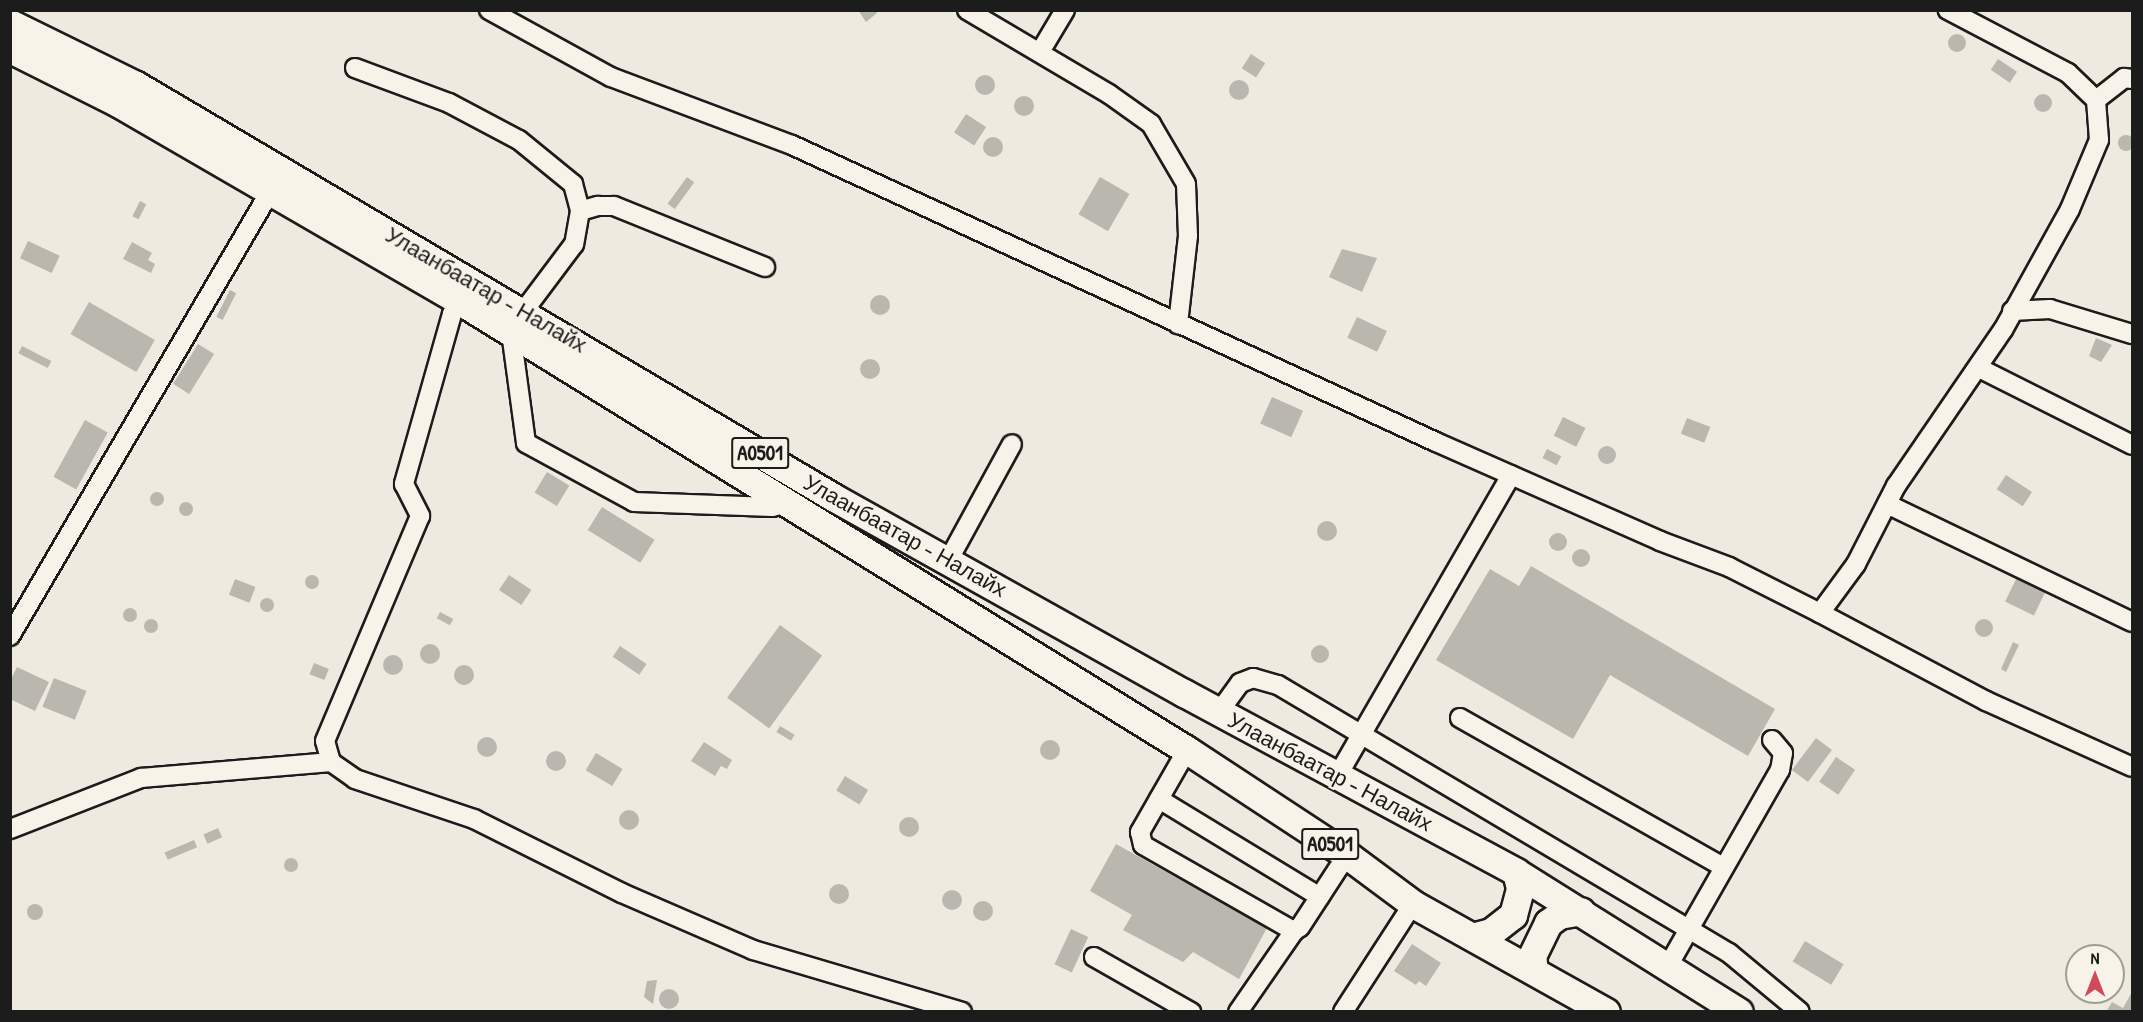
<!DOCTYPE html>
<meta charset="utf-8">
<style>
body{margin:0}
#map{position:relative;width:2143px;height:1022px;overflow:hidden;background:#eeeae0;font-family:"Patrick Hand",sans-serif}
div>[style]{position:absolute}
.building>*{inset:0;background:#bab7af;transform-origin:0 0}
.round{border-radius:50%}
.roads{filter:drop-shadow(2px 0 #1c1c1c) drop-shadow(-2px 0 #1c1c1c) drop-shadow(0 2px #1c1c1c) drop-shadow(0 -2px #1c1c1c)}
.minor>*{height:18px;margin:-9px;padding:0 9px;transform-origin:9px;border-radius:9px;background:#f7f3e8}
.highway>*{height:27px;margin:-13.5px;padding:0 13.5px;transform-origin:13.5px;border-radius:13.5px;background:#f7f3e8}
span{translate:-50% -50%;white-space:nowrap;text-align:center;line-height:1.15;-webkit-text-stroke:4.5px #f7f3e8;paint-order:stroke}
.shield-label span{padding:2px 4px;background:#f7f3e8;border:2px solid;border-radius:4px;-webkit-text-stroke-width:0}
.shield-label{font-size:21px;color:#1c1c1c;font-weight:700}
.street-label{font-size:22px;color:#1c1c1c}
.frame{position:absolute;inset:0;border:12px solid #1c1c1c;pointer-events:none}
.north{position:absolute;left:2065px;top:944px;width:60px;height:60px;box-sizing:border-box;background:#f7f3e8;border:2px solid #9f9d96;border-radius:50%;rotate:0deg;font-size:16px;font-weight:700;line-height:24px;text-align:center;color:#1c1c1c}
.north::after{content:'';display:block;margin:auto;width:21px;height:27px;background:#d1495b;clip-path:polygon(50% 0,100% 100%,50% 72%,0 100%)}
</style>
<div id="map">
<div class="building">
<i style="clip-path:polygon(858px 10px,877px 10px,877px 13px,866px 22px)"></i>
<i class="round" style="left:1948px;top:34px;width:18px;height:18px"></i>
<i style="left:1251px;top:54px;width:17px;height:17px;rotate:33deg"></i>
<i style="left:1998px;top:59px;width:23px;height:13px;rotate:34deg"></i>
<i class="round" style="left:975px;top:75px;width:20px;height:20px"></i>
<i class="round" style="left:1229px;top:80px;width:20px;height:20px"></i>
<i class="round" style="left:2034px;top:94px;width:18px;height:18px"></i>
<i class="round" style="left:1014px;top:96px;width:20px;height:20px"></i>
<i style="left:966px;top:114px;width:24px;height:22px;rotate:33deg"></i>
<i class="round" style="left:2118px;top:135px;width:16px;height:16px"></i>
<i class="round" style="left:983px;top:137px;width:20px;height:20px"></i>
<i style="left:687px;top:177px;width:9px;height:33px;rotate:36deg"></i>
<i style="left:1100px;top:177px;width:34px;height:43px;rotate:30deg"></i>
<i style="left:140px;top:201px;width:7px;height:17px;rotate:27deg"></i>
<i style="left:28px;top:241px;width:35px;height:19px;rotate:25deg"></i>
<i style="clip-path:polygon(132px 242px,152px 253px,148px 260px,155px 264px,151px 273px,123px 259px)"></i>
<i style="clip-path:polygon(1342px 249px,1377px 258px,1362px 292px,1329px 277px)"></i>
<i style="left:230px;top:290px;width:7px;height:30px;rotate:27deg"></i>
<i class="round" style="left:870px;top:295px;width:20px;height:20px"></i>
<i style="left:89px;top:302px;width:76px;height:37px;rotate:30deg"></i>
<i style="left:1357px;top:317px;width:33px;height:23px;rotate:25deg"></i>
<i style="clip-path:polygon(2096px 338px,2112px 345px,2101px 362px,2089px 356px)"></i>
<i style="left:198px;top:344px;width:19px;height:47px;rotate:32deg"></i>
<i style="left:22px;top:346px;width:33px;height:8px;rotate:27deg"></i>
<i class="round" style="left:860px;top:359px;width:20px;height:20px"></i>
<i style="left:1272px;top:397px;width:34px;height:29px;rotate:24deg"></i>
<i style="left:1563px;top:417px;width:25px;height:21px;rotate:26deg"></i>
<i style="left:1687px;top:418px;width:25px;height:17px;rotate:21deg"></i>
<i style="left:85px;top:420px;width:26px;height:65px;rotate:29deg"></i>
<i class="round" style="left:1598px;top:446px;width:18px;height:18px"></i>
<i style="left:1547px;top:449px;width:16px;height:10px;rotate:27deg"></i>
<i style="left:547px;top:472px;width:26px;height:24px;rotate:31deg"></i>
<i style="left:2006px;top:475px;width:31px;height:17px;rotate:33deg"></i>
<i class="round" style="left:150px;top:492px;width:14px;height:14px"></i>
<i class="round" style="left:179px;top:502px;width:14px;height:14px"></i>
<i style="left:602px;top:507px;width:62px;height:27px;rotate:32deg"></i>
<i class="round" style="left:1317px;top:521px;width:20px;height:20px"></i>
<i class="round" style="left:1549px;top:533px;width:18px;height:18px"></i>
<i class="round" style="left:1572px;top:549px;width:18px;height:18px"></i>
<i style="clip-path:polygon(1531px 566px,1775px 709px,1748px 756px,1610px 675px,1573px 739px,1436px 660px,1490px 569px,1519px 586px)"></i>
<i style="left:2020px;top:571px;width:32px;height:34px;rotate:26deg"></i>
<i style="left:509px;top:575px;width:27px;height:18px;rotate:34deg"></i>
<i class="round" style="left:305px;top:575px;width:14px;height:14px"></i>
<i style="left:235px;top:579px;width:22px;height:17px;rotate:21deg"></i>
<i class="round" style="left:260px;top:598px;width:14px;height:14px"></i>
<i class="round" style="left:123px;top:608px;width:14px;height:14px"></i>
<i style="left:440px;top:612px;width:15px;height:7px;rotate:28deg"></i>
<i class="round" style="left:1975px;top:619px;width:18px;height:18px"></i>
<i class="round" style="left:144px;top:619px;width:14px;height:14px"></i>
<i style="left:780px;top:625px;width:52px;height:90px;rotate:36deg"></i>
<i style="clip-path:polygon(2013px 642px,2019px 645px,2006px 672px,2001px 669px)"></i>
<i class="round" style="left:420px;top:644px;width:20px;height:20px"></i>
<i class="round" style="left:1311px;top:645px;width:18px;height:18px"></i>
<i style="left:620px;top:646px;width:32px;height:13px;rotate:34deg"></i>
<i class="round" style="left:383px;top:655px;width:20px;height:20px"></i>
<i style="left:314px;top:663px;width:16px;height:12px;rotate:22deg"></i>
<i class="round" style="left:454px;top:665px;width:20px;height:20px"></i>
<i style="clip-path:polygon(17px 667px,49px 682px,35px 711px,10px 699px,10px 681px)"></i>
<i style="left:54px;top:678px;width:35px;height:31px;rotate:22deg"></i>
<i style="left:780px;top:726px;width:17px;height:7px;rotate:31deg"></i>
<i class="round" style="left:477px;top:737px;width:20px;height:20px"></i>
<i style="left:1816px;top:738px;width:20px;height:40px;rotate:37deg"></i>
<i class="round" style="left:1040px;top:740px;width:20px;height:20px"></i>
<i style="clip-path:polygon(704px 742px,732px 760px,727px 769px,721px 766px,715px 776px,691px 761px)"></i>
<i class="round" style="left:546px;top:751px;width:20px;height:20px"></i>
<i style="left:596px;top:753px;width:31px;height:20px;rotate:31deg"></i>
<i style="left:1836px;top:757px;width:23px;height:30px;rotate:34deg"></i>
<i style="left:845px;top:776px;width:27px;height:17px;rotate:31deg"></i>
<i class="round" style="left:619px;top:810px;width:20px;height:20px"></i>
<i class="round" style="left:899px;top:817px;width:20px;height:20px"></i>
<i style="left:218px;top:828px;width:10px;height:16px;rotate:66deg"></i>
<i style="left:194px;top:840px;width:8px;height:32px;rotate:67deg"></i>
<i style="clip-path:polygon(1116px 844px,1267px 928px,1239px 979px,1193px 952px,1183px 962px,1123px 930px,1132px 915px,1090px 891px)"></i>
<i class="round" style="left:284px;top:858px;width:14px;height:14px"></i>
<i class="round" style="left:829px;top:884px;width:20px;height:20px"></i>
<i class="round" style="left:942px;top:890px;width:20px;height:20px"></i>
<i class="round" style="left:973px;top:901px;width:20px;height:20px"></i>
<i class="round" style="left:27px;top:904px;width:16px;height:16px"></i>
<i style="left:1071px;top:929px;width:19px;height:39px;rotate:25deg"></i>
<i style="left:1805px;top:941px;width:45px;height:24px;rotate:31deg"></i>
<i style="clip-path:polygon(1412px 944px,1441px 963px,1426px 986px,1419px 981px,1416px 985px,1394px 971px)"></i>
<i style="clip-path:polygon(657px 980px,653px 1004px,644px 997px,647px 981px)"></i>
<i class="round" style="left:659px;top:989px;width:20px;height:20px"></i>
<i style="clip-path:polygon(2132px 992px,2132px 1012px,2106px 1012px,2112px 1002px,2123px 1008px)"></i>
</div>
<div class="roads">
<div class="minor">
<i style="left:489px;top:10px;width:139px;rotate:28.8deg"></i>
<i style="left:611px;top:77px;width:193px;rotate:20.6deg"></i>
<i style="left:792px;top:145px;width:709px;rotate:24.76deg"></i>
<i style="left:1436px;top:442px;width:245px;rotate:23.8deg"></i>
<i style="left:1660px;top:541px;width:74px;rotate:20.6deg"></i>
<i style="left:1729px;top:567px;width:102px;rotate:26.8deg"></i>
<i style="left:1820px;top:613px;width:61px;rotate:-53.7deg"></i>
<i style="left:1856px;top:564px;width:88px;rotate:-62.9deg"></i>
<i style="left:1896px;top:486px;width:189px;rotate:-55.6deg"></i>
<i style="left:2003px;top:330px;width:138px;rotate:-61deg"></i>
<i style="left:2070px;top:209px;width:75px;rotate:-67.2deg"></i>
<i style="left:2099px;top:140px;width:40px;rotate:-94.3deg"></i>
<i style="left:2096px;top:100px;width:39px;rotate:-136deg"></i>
<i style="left:2068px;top:73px;width:136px;rotate:-152.3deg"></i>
<i style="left:967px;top:10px;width:165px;rotate:30.6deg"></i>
<i style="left:1109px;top:94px;width:52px;rotate:35.5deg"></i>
<i style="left:1151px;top:124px;width:69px;rotate:59.7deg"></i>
<i style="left:1186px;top:184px;width:52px;rotate:87.8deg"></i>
<i style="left:1188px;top:236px;width:89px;rotate:96.5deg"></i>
<i style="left:1040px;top:52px;width:49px;rotate:-59.2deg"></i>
<i style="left:355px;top:68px;width:100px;rotate:20.4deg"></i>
<i style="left:449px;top:103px;width:79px;rotate:27.9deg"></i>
<i style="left:519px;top:140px;width:70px;rotate:39.2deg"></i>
<i style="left:573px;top:184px;width:28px;rotate:75deg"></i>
<i style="left:580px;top:211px;width:34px;rotate:100deg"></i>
<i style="left:574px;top:244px;width:85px;rotate:126.9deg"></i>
<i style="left:2096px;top:100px;width:36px;rotate:-38deg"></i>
<i style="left:2124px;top:78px;width:8px;rotate:7deg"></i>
<i style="left:580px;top:211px;width:19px;rotate:-16deg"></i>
<i style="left:598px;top:206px;width:16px"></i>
<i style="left:614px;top:206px;width:163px;rotate:22deg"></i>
<i style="left:460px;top:301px;width:15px;rotate:122deg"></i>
<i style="left:452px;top:314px;width:177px;rotate:105.8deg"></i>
<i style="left:404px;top:484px;width:36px;rotate:63deg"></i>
<i style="left:420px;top:516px;width:244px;rotate:112.9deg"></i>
<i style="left:325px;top:741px;width:22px;rotate:74deg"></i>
<i style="left:331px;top:762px;width:29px;rotate:35deg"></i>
<i style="left:355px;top:779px;width:126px;rotate:18.6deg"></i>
<i style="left:474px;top:819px;width:165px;rotate:26.6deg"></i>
<i style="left:622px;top:893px;width:143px;rotate:23.5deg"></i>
<i style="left:753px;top:950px;width:218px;rotate:16.5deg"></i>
<i style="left:2012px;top:311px;width:38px;rotate:-3deg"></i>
<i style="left:2050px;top:309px;width:86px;rotate:17deg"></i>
<i style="left:511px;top:332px;width:112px;rotate:82.3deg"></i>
<i style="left:526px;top:443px;width:123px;rotate:28.6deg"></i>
<i style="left:634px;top:502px;width:138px;rotate:2.1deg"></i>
<i style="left:772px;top:507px;width:18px;rotate:-13deg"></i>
<i style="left:1979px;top:368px;width:171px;rotate:26.7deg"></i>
<i style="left:1887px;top:504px;width:272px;rotate:25.7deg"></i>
<i style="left:948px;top:561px;width:133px;rotate:-61.3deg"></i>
<i style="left:1820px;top:613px;width:188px;rotate:27.9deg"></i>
<i style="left:1986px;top:701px;width:160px;rotate:24.3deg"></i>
<i style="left:10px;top:636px;width:517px;rotate:-59.66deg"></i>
<i style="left:1219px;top:712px;width:36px;rotate:-54deg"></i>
<i style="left:1240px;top:683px;width:14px;rotate:-21deg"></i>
<i style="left:1253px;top:678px;width:26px;rotate:16deg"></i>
<i style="left:1278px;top:685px;width:525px;rotate:30.72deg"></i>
<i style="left:1729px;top:953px;width:92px;rotate:39.7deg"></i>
<i style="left:1460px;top:718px;width:301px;rotate:29.5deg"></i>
<i style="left:1187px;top:750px;width:95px;rotate:119.8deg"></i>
<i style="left:1140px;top:832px;width:13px;rotate:77deg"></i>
<i style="left:1143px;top:845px;width:174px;rotate:29.7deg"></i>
<i style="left:1294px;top:931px;width:7px;rotate:-34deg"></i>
<i style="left:1300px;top:927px;width:86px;rotate:-56.9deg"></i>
<i style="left:1338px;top:775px;width:346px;rotate:-60deg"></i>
<i style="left:1159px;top:799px;width:188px;rotate:31.3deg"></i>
<i style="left:10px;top:829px;width:141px;rotate:-21.3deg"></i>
<i style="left:141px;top:778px;width:191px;rotate:-4.8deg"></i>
<i style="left:1094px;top:957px;width:112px;rotate:29.6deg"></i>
<i style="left:1668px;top:966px;width:226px;rotate:-60.3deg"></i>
<i style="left:1780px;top:770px;width:17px;rotate:-80deg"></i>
<i style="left:1783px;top:753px;width:17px;rotate:-130deg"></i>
<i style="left:1238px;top:1012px;width:98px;rotate:-55.3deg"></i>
<i style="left:1343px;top:1012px;width:129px;rotate:-57.1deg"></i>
</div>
<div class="highway">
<i style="left:10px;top:23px;width:140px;rotate:26.2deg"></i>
<i style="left:136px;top:85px;width:810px;rotate:30.59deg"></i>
<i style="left:833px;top:497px;width:402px;rotate:29.2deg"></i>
<i style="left:1184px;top:693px;width:377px;rotate:28.3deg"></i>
<i style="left:1516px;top:872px;width:263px;rotate:32.1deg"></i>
<i style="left:10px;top:49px;width:121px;rotate:26.6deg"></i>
<i style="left:118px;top:103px;width:395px;rotate:30.1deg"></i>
<i style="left:460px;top:301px;width:854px;rotate:31.7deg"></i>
<i style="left:1187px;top:750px;width:191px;rotate:33.3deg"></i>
<i style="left:1347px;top:855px;width:82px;rotate:36.6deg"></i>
<i style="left:1413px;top:904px;width:221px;rotate:29.2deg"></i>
<i style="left:1475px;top:936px;width:16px;rotate:-14deg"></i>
<i style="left:1491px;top:932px;width:28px;rotate:-38deg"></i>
<i style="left:1513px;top:915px;width:28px;rotate:-75deg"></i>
<i style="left:1520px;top:888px;width:16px;rotate:-104deg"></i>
<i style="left:1534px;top:970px;width:14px;rotate:-98deg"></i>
<i style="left:1532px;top:956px;width:37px;rotate:-64deg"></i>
<i style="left:1548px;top:923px;width:14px;rotate:-36deg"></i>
<i style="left:1559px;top:915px;width:22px;rotate:-10deg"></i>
</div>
</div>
<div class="shield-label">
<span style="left:760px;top:453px">A0501</span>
<span style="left:1330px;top:844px">A0501</span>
</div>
<div class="street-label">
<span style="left:486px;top:290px;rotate:30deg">Улаанбаатар - Налайх</span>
<span style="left:905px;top:536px;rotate:29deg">Улаанбаатар - Налайх</span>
<span style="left:1330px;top:772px;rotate:28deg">Улаанбаатар - Налайх</span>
</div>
<div class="frame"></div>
<div class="north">N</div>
</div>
